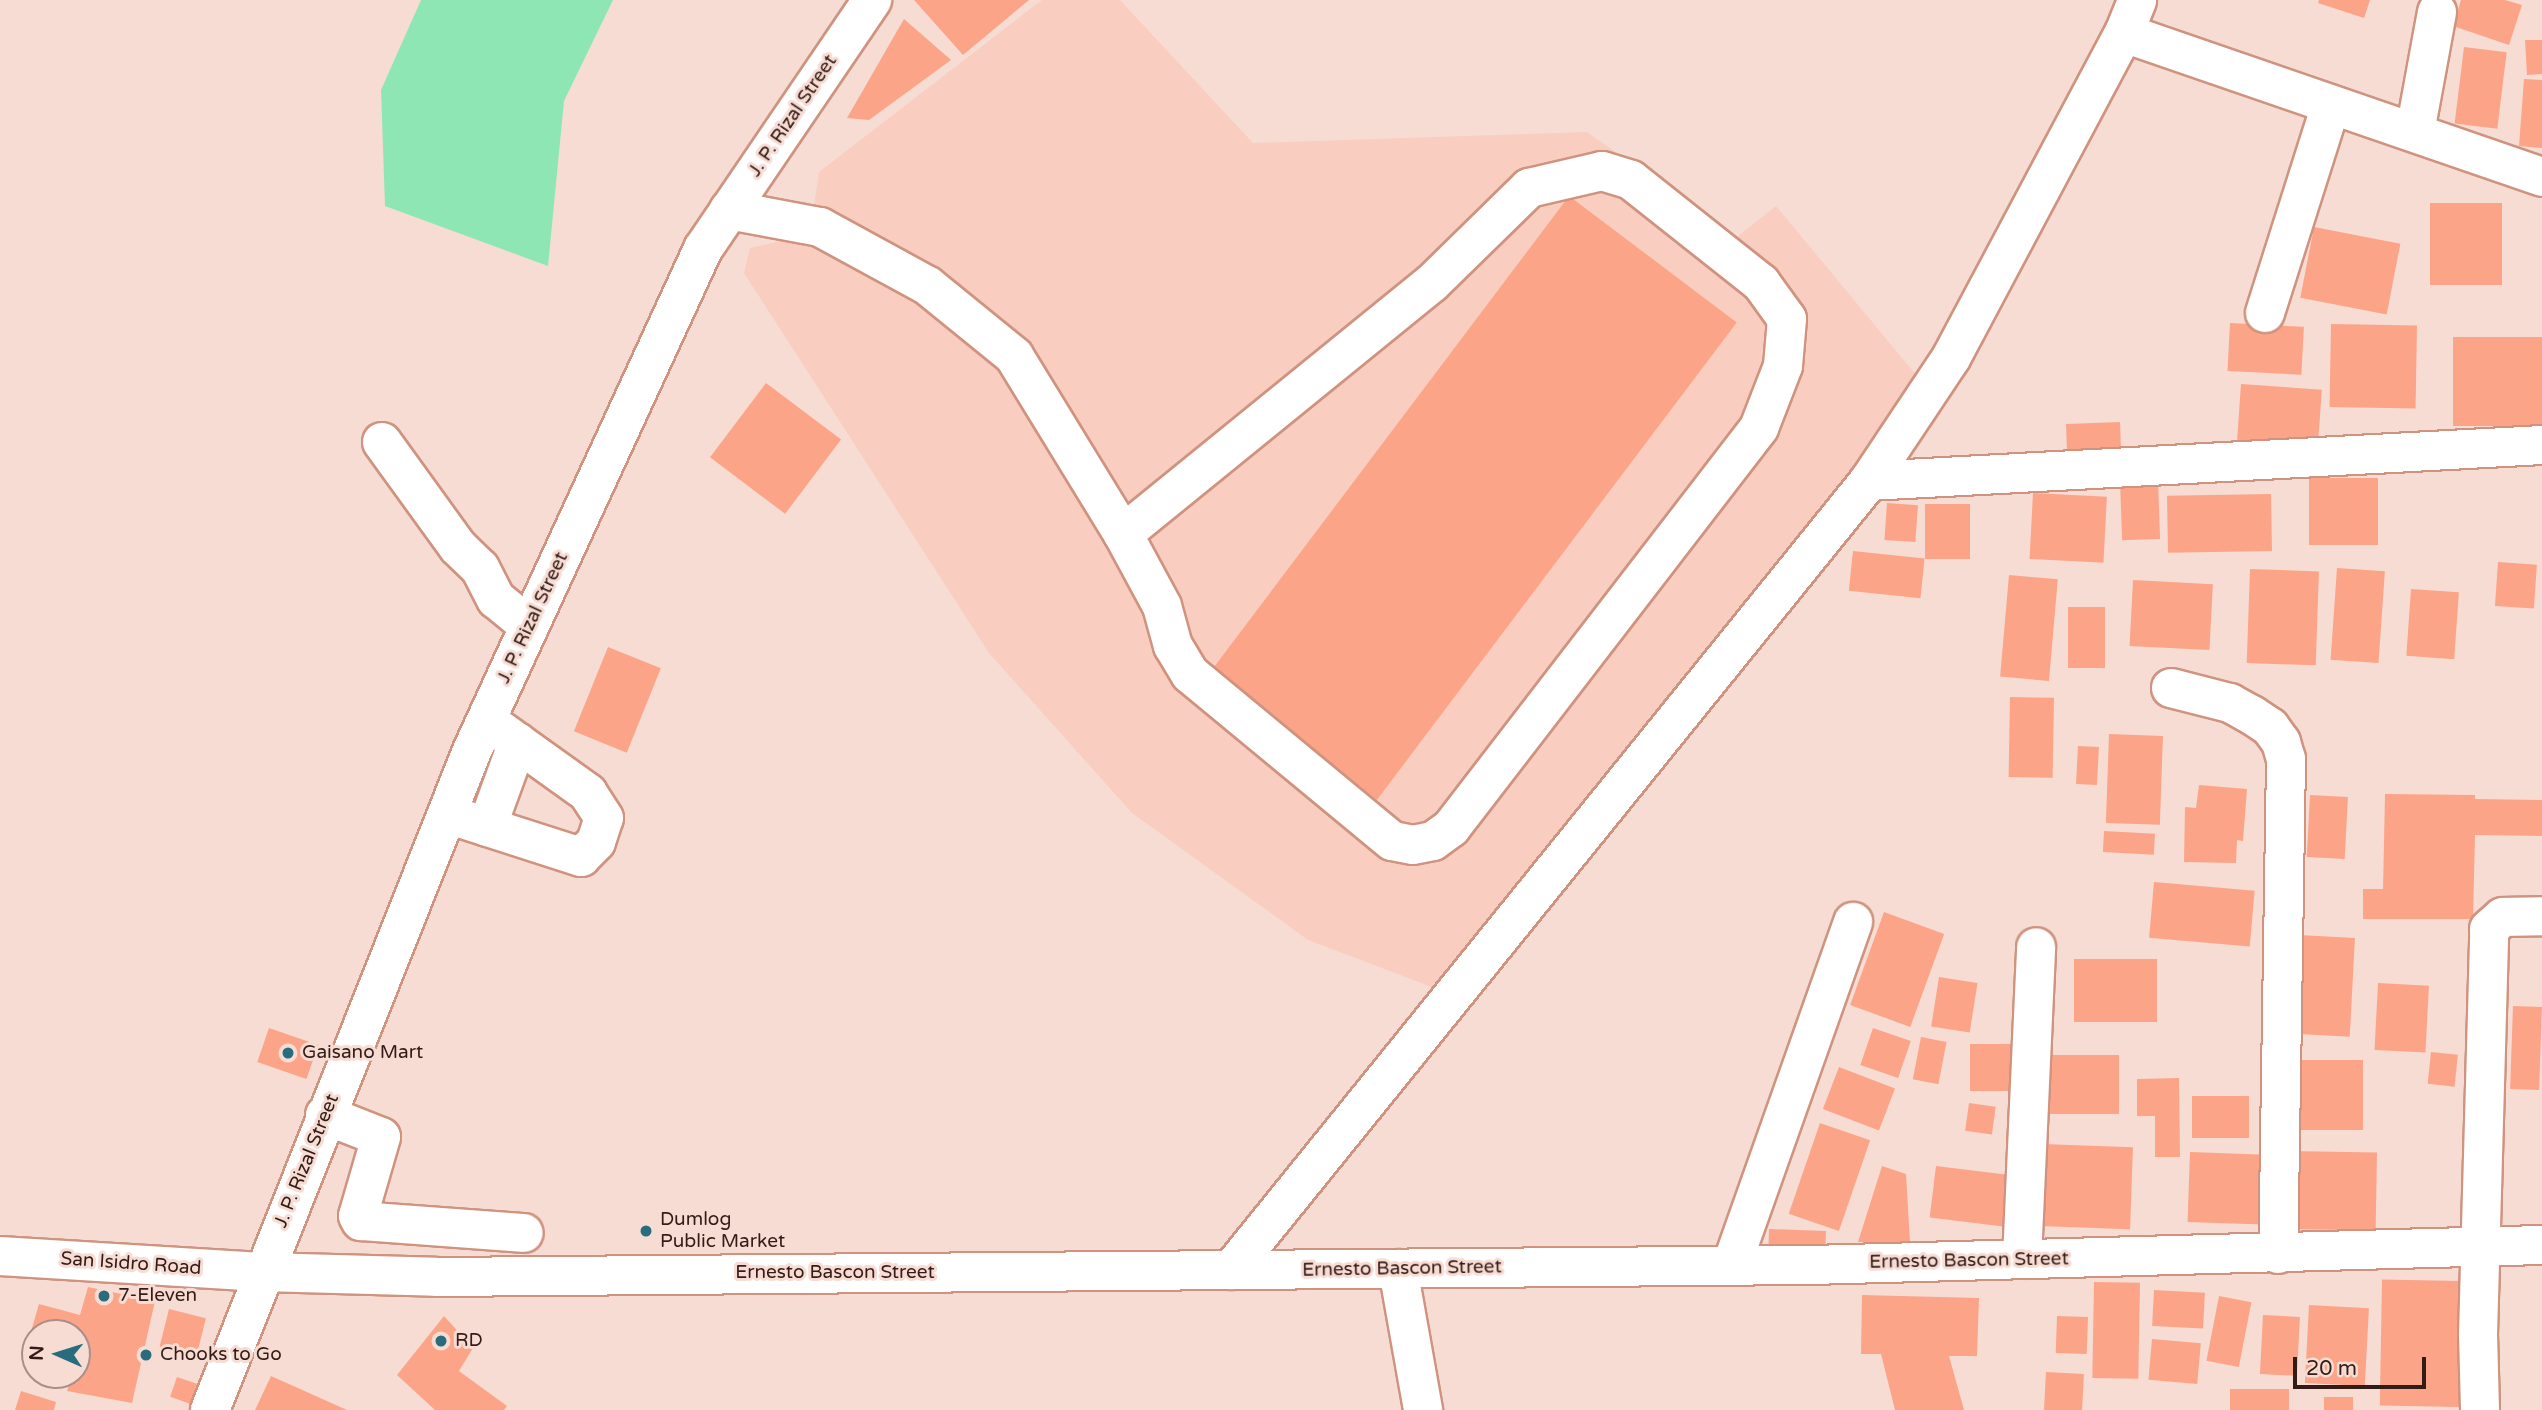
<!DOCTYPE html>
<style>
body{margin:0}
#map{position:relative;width:2542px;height:1410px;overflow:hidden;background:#f7dcd4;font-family:"Varela Round",sans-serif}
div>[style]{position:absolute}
.built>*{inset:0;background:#f9cdbf}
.green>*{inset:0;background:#8ee6b5}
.building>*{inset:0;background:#fca488;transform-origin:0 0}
.roads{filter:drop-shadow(2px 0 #cf937f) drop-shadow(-2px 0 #cf937f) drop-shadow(0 2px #cf937f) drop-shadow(0 -2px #cf937f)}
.minor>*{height:38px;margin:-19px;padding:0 19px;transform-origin:19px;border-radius:19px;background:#fff}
.dots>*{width:19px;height:19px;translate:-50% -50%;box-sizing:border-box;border:4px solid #f7dcd4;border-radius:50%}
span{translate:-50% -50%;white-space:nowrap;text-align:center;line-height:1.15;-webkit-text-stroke:6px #f7dcd4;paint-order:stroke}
.street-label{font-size:19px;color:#331c15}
.poi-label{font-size:19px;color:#331c15}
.left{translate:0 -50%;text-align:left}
.north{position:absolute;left:21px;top:1319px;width:70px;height:70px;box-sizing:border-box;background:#f7dcd4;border:2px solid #a98f88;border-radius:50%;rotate:273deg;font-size:19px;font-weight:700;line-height:28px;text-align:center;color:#331c15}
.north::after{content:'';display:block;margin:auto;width:24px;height:32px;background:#296c7e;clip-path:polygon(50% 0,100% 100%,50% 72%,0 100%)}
.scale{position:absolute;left:2293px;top:1357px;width:133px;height:32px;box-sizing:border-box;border:4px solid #331c15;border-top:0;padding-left:9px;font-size:21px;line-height:24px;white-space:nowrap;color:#331c15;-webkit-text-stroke:5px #f7dcd4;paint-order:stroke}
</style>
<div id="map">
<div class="built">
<i style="clip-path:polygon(1042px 0,1120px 0,1253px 143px,1587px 132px,1737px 237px,1776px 206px,1922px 382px,1445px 992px,1308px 940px,1132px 813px,989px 653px,744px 273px,750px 248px,810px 234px,819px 172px)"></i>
</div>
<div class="green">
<i style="clip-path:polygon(421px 0,613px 0,564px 101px,548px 266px,385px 206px,381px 90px)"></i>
</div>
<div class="building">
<i style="clip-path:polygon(914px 0,1029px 0,963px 55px)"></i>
<i style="clip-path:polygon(2319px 0,2370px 0,2364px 18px,2318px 3px)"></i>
<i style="clip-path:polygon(2461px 0,2505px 0,2522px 5px,2509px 45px,2453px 26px)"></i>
<i style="clip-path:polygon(904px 19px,951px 60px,869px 120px,847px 118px)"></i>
<i style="clip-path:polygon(2525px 40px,2542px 40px,2542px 74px,2527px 75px)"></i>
<i style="left:2464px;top:47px;width:43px;height:77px;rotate:7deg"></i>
<i style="clip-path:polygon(2524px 79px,2542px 80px,2542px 148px,2519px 146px)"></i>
<i style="left:1569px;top:196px;width:210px;height:598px;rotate:37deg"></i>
<i style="left:2502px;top:203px;width:82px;height:72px;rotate:90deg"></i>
<i style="left:2314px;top:227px;width:88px;height:72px;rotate:11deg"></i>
<i style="left:2230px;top:323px;width:74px;height:48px;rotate:3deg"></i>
<i style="left:2331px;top:324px;width:86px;height:83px;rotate:1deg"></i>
<i style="left:2542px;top:337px;width:89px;height:89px;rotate:90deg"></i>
<i style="left:766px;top:383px;width:94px;height:93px;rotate:37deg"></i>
<i style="left:2241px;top:384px;width:81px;height:56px;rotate:4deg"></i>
<i style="left:2120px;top:422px;width:33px;height:54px;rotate:88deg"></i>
<i style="left:2309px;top:478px;width:69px;height:67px"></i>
<i style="left:2158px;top:480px;width:59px;height:38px;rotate:88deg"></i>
<i style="left:2033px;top:493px;width:74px;height:66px;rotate:3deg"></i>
<i style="left:2271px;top:494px;width:57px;height:104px;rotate:89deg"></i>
<i style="left:1887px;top:503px;width:31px;height:37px;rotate:4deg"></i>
<i style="left:1925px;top:504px;width:45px;height:55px"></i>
<i style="left:1853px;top:551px;width:72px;height:40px;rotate:6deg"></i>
<i style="left:2498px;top:562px;width:39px;height:44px;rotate:4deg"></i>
<i style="left:2337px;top:568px;width:48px;height:92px;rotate:4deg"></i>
<i style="left:2250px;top:569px;width:69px;height:94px;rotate:2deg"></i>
<i style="left:2009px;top:575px;width:49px;height:102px;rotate:5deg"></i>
<i style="left:2133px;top:580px;width:80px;height:66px;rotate:3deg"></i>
<i style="left:2411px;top:589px;width:48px;height:67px;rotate:4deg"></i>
<i style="left:2068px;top:607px;width:37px;height:61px"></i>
<i style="left:608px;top:647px;width:57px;height:91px;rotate:22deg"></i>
<i style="left:2010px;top:697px;width:44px;height:80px;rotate:1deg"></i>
<i style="left:2109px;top:734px;width:54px;height:89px;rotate:2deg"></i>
<i style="left:2078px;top:746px;width:21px;height:38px;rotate:3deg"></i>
<i style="clip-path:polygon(2199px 785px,2247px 789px,2243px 841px,2237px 840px,2236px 863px,2184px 862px,2185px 807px,2196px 808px)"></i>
<i style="clip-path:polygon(2385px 794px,2475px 795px,2475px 799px,2542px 800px,2542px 836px,2475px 835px,2473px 919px,2363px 919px,2363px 889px,2383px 889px)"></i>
<i style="left:2310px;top:795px;width:38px;height:62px;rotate:3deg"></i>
<i style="left:2104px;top:831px;width:51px;height:21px;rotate:3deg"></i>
<i style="left:2154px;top:882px;width:101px;height:56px;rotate:5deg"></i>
<i style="left:1884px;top:912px;width:64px;height:99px;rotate:20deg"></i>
<i style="left:2299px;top:935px;width:56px;height:99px;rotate:3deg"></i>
<i style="left:2074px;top:959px;width:83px;height:63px"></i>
<i style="left:1939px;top:977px;width:39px;height:50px;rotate:9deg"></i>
<i style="left:2378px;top:983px;width:51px;height:67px;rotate:3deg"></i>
<i style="left:2513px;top:1006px;width:29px;height:83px;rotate:2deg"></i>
<i style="left:269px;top:1028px;width:52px;height:36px;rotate:19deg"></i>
<i style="left:1873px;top:1028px;width:40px;height:39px;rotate:19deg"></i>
<i style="left:1921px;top:1037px;width:26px;height:43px;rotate:11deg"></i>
<i style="left:1970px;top:1044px;width:45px;height:47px"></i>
<i style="left:2431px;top:1052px;width:27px;height:32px;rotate:6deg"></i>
<i style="left:2041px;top:1055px;width:78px;height:59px"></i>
<i style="left:2290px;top:1060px;width:73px;height:70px"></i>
<i style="left:1839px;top:1067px;width:60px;height:45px;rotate:21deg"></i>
<i style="clip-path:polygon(2179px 1078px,2180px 1157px,2155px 1157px,2155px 1116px,2137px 1116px,2137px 1079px)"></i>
<i style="left:2192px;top:1096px;width:57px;height:42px"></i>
<i style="left:1969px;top:1103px;width:27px;height:28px;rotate:8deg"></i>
<i style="left:1820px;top:1123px;width:53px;height:96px;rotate:19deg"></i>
<i style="left:2042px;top:1144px;width:91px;height:82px;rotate:2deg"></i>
<i style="left:2289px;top:1151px;width:88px;height:78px;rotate:1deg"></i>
<i style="left:2190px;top:1152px;width:76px;height:70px;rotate:2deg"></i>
<i style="clip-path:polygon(1882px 1166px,1906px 1174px,1910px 1242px,1858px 1242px)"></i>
<i style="left:1936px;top:1166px;width:76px;height:52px;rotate:7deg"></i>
<i style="left:1769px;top:1229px;width:57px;height:21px;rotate:2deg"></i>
<i style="left:2461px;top:1281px;width:126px;height:79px;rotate:91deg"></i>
<i style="left:2094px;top:1282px;width:46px;height:96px;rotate:1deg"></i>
<i style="clip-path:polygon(88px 1287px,155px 1301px,132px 1403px,67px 1391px,73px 1375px,77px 1375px,77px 1333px,30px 1335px,39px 1304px,80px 1315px)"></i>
<i style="left:2154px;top:1290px;width:51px;height:36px;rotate:3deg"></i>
<i style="clip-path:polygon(1862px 1295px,1979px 1298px,1977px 1356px,1949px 1356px,1964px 1410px,1895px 1410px,1881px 1354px,1861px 1354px)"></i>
<i style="left:2219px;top:1296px;width:33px;height:66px;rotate:11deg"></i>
<i style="left:2309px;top:1305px;width:60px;height:78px;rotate:3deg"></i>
<i style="left:169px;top:1309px;width:38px;height:39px;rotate:14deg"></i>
<i style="left:2263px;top:1315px;width:37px;height:59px;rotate:3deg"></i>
<i style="clip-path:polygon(444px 1316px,473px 1348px,459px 1371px,507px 1406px,504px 1410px,435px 1410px,397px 1375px)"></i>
<i style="left:2057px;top:1316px;width:31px;height:37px;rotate:2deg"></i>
<i style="left:2152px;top:1339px;width:49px;height:41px;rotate:5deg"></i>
<i style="left:2046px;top:1372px;width:38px;height:38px;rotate:3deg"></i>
<i style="clip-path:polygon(271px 1376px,347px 1410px,255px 1410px)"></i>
<i style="left:177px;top:1377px;width:21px;height:21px;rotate:19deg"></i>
<i style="left:2289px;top:1389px;width:21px;height:59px;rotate:90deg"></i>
<i style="clip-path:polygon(21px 1391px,56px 1402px,54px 1410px,15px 1410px)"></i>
<i style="left:2324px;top:1397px;width:29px;height:13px"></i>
</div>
<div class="roads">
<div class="minor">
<i style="left:2124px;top:33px;width:442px;rotate:19deg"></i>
<i style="left:2415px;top:132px;width:122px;rotate:-79.6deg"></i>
<i style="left:729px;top:210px;width:93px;rotate:10.6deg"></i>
<i style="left:820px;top:227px;width:123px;rotate:28.6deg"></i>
<i style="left:928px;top:286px;width:111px;rotate:39.1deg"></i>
<i style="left:1014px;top:356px;width:209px;rotate:58.5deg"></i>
<i style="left:1123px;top:534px;width:398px;rotate:-39.1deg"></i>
<i style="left:1432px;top:283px;width:136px;rotate:-44.4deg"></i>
<i style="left:1529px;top:188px;width:75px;rotate:-13.1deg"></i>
<i style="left:1602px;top:171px;width:30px;rotate:17deg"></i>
<i style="left:1631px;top:180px;width:166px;rotate:38.4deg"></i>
<i style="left:1761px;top:283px;width:44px;rotate:54.2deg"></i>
<i style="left:1787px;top:319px;width:47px;rotate:94.9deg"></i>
<i style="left:1783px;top:366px;width:66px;rotate:111.2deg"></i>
<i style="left:1759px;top:428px;width:505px;rotate:127.6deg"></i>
<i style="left:1451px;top:828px;width:22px;rotate:144deg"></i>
<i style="left:1433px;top:841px;width:20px;rotate:169deg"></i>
<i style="left:1413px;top:845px;width:21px;rotate:-169deg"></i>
<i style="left:1392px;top:841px;width:262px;rotate:-140.4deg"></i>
<i style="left:1190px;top:674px;width:33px;rotate:-121deg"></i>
<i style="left:1173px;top:646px;width:41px;rotate:-105.4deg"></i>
<i style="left:1162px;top:606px;width:82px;rotate:-118.4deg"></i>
<i style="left:2265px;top:313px;width:218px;rotate:-72.4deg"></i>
<i style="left:382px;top:442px;width:130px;rotate:54.1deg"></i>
<i style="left:458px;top:547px;width:30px;rotate:44deg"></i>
<i style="left:480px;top:568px;width:35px;rotate:63deg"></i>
<i style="left:496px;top:599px;width:43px;rotate:39.3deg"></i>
<i style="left:1869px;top:481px;width:674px;rotate:-3.06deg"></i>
<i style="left:2171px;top:688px;width:61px;rotate:14.3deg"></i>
<i style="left:2230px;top:703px;width:25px;rotate:29deg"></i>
<i style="left:2252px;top:715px;width:22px;rotate:34deg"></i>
<i style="left:2270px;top:727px;width:19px;rotate:54deg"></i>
<i style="left:2281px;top:742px;width:18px;rotate:74deg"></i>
<i style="left:2286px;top:759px;width:495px;rotate:90.9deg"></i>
<i style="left:447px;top:814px;width:141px;rotate:17.8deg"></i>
<i style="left:581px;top:857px;width:21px;rotate:-45deg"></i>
<i style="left:596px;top:842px;width:25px;rotate:-72deg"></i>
<i style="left:604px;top:818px;width:30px;rotate:-123deg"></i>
<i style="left:588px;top:793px;width:125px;rotate:-144.4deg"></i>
<i style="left:487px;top:827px;width:90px;rotate:-70deg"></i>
<i style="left:325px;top:1115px;width:60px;rotate:21.4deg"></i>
<i style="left:381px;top:1137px;width:82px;rotate:106.2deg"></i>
<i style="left:358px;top:1216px;width:6px;rotate:59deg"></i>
<i style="left:361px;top:1221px;width:163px;rotate:4.2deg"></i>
<i style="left:0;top:1256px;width:262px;rotate:3.5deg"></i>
<i style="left:262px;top:1272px;width:174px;rotate:1.6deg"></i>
<i style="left:436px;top:1277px;width:1375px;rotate:-0.5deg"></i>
<i style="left:1811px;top:1265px;width:731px;rotate:-1.57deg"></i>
<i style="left:2022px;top:1259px;width:312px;rotate:-87.4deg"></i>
<i style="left:1732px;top:1264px;width:363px;rotate:-70.5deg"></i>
<i style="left:1398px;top:1269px;width:143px;rotate:79.9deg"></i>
<i style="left:1231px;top:1270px;width:1015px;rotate:-51.04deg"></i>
<i style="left:1869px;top:481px;width:148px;rotate:-56.3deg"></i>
<i style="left:1951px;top:358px;width:368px;rotate:-62deg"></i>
<i style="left:2124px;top:33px;width:35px;rotate:-68deg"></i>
<i style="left:210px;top:1410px;width:707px;rotate:-68.33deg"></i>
<i style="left:471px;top:753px;width:555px;rotate:-65.28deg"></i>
<i style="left:703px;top:249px;width:301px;rotate:-55.8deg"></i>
<i style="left:2480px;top:1410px;width:75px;rotate:-91.5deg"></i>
<i style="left:2478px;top:1335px;width:406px;rotate:-88.4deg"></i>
<i style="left:2489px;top:929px;width:18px;rotate:-41deg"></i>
<i style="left:2503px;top:917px;width:39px;rotate:-1deg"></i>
</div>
</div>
<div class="dots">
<i style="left:288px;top:1053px;background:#296c7e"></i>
<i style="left:646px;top:1231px;background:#296c7e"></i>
<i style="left:104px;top:1296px;background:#296c7e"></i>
<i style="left:441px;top:1341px;background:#296c7e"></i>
<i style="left:146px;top:1355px;background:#296c7e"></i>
</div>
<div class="street-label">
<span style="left:793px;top:116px;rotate:-56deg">J. P. Rizal Street</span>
<span style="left:533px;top:618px;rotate:-65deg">J. P. Rizal Street</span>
<span style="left:307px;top:1161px;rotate:-68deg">J. P. Rizal Street</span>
<span style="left:1969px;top:1261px;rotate:-1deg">Ernesto Bascon Street</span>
<span style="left:131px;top:1264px;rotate:4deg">San Isidro Road</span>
<span style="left:1402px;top:1269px;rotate:-1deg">Ernesto Bascon Street</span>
<span style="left:835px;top:1273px">Ernesto Bascon Street</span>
</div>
<div class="poi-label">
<span class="left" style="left:302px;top:1053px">Gaisano Mart</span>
<span class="left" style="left:660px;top:1231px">Dumlog<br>Public Market</span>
<span class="left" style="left:118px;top:1296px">7-Eleven</span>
<span class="left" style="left:455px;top:1341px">RD</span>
<span class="left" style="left:160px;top:1355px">Chooks to Go</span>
</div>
<div class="north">N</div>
<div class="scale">20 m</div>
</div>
